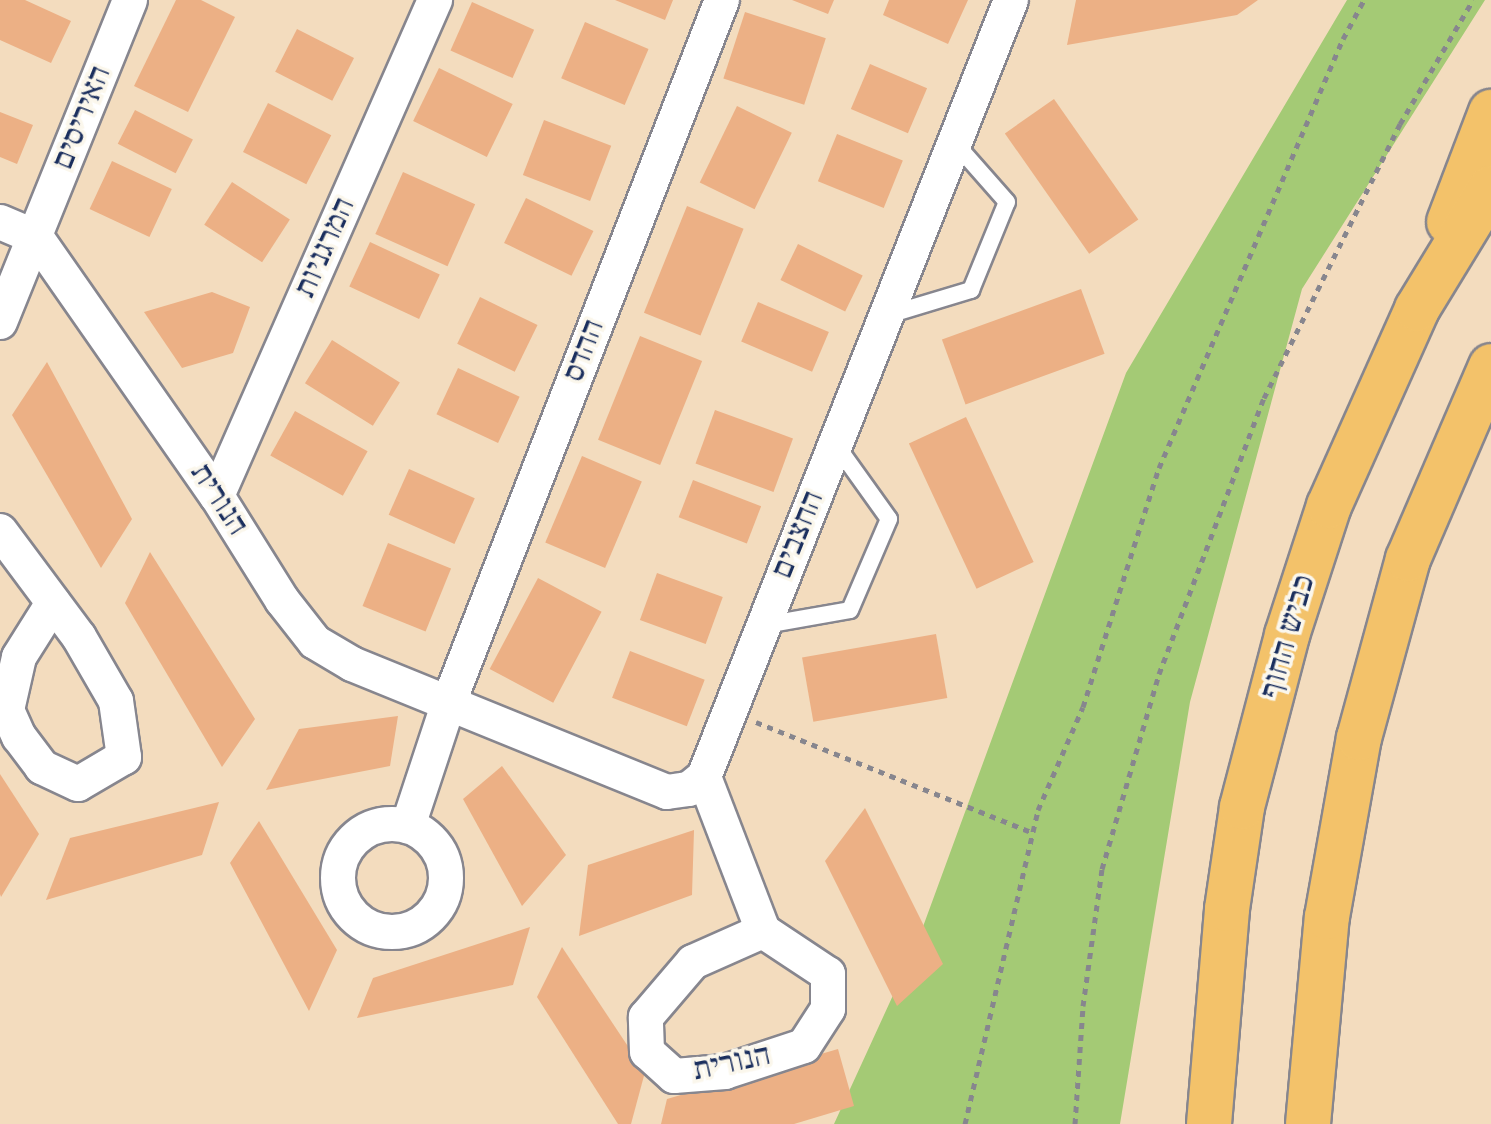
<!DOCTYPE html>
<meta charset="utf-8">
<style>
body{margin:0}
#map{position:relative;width:1491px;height:1124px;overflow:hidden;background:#f3dcbe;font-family:"Old Standard TT","Frank Ruhl Libre",serif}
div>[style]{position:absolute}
.green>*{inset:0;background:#a4ca75}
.building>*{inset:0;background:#ecb085;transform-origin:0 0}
.path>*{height:5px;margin-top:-2.5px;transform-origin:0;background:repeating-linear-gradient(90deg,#87868e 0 6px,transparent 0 12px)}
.roads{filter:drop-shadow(2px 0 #87868e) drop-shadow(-2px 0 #87868e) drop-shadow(0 2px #87868e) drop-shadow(0 -2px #87868e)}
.service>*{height:16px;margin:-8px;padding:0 8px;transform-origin:8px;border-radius:8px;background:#fff}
.minor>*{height:34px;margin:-17px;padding:0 17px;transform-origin:17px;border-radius:17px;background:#fff}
.minor>.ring{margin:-17px;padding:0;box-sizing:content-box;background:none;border:34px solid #fff;border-radius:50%}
.motorway>*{height:44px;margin:-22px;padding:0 22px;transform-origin:22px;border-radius:22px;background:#f3c26a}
span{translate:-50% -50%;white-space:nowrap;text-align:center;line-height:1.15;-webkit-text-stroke:7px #fbf7ec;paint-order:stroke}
.street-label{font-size:32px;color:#1b2f5e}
</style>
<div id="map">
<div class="green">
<i style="clip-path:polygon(1347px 0,1485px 0,1302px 289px,1190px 702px,1120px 1124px,834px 1124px,917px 943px,1126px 373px)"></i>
</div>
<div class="building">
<i style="clip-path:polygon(0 0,25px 0,71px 21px,51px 63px,0 40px)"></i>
<i style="clip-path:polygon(176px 0,201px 0,235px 17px,188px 112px,134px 86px)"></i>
<i style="clip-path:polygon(615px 0,673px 0,665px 20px)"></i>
<i style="clip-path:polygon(792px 0,834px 0,828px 14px)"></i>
<i style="clip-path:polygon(889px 0,968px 0,948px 44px,883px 15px)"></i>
<i style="clip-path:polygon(1076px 0,1258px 0,1237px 15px,1067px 45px)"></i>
<i style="left:472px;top:2px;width:68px;height:53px;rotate:24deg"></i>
<i style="left:745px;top:12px;width:85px;height:70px;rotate:18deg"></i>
<i style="left:585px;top:22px;width:69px;height:61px;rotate:23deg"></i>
<i style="left:297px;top:29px;width:64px;height:48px;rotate:27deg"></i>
<i style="left:870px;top:64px;width:62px;height:49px;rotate:23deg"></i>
<i style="left:439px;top:68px;width:82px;height:59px;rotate:26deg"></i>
<i style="left:1054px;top:99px;width:147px;height:60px;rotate:55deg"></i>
<i style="left:268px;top:103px;width:71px;height:55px;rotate:27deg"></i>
<i style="left:737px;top:106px;width:61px;height:85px;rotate:26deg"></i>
<i style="left:135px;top:110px;width:65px;height:38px;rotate:27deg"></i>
<i style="clip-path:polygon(0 112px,33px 125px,17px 164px,0 157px)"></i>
<i style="left:544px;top:120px;width:72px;height:59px;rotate:21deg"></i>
<i style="left:837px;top:134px;width:71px;height:51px;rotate:22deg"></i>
<i style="left:112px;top:161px;width:66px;height:53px;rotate:25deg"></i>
<i style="left:403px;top:172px;width:79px;height:68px;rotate:24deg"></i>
<i style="left:232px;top:182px;width:69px;height:51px;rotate:33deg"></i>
<i style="left:526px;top:198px;width:75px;height:50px;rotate:26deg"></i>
<i style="left:687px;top:206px;width:61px;height:115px;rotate:22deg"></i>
<i style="left:370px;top:242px;width:77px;height:49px;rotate:25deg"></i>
<i style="left:798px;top:244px;width:72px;height:40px;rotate:26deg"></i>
<i style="left:1081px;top:289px;width:69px;height:148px;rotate:70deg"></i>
<i style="clip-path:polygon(212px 292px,250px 307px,233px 353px,182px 368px,144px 312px)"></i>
<i style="left:480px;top:297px;width:64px;height:52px;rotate:26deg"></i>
<i style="left:758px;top:302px;width:77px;height:43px;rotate:23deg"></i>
<i style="left:640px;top:336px;width:67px;height:112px;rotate:22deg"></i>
<i style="left:332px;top:340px;width:80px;height:51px;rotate:32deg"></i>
<i style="clip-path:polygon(47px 362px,132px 519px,101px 568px,12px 415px)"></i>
<i style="left:458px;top:368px;width:68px;height:51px;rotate:25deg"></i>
<i style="left:715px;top:410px;width:83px;height:57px;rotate:20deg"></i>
<i style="left:295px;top:411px;width:83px;height:51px;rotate:29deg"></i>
<i style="left:966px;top:417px;width:160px;height:63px;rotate:65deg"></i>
<i style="left:582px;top:456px;width:65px;height:94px;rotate:23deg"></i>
<i style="left:409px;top:469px;width:72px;height:50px;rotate:24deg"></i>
<i style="left:693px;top:480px;width:73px;height:40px;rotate:21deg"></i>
<i style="left:388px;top:543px;width:68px;height:68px;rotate:22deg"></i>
<i style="clip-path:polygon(150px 552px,255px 719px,222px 767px,125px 603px)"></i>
<i style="left:657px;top:573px;width:70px;height:50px;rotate:20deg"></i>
<i style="left:538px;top:578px;width:72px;height:103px;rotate:28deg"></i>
<i style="left:936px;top:634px;width:65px;height:136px;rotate:80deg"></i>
<i style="left:630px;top:651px;width:80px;height:50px;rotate:21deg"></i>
<i style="clip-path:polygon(398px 716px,390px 766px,266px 790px,299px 729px)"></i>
<i style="clip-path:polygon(502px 766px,566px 855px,522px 906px,463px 799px)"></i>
<i style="clip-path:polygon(0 774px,39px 834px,1px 897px,0 894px)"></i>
<i style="clip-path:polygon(219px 802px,202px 855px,46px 900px,70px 838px)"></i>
<i style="clip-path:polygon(865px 808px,943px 964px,897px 1006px,825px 861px)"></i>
<i style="clip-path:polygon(259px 821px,337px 950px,309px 1011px,230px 863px)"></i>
<i style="clip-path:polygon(694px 830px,692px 895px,579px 936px,588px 865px)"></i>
<i style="clip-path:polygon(530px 927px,513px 985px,357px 1018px,373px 978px)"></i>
<i style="clip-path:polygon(562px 947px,645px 1072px,631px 1124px,618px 1124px,537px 997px)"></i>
<i style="clip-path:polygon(838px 1049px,854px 1106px,794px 1124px,661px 1124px,667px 1099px)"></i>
</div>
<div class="path">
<i style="left:756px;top:722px;width:298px;rotate:21.8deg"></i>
<i style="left:965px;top:1124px;width:322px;rotate:-76.9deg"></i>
<i style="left:1038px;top:810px;width:112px;rotate:-66.4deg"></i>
<i style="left:1083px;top:707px;width:251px;rotate:-72.4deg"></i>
<i style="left:1159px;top:468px;width:467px;rotate:-66.8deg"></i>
<i style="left:1343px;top:39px;width:44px;rotate:-61.7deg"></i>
<i style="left:1075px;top:1124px;width:118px;rotate:-86.1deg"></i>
<i style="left:1083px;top:1006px;width:138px;rotate:-82.1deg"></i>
<i style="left:1102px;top:869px;width:203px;rotate:-73.7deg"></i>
<i style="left:1159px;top:674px;width:295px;rotate:-69.2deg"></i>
<i style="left:1264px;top:398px;width:306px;rotate:-63.6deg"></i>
<i style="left:1400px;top:124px;width:144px;rotate:-59.5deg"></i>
</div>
<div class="roads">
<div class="service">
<i style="left:888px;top:315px;width:87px;rotate:-16.8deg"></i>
<i style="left:971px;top:290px;width:95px;rotate:-67.8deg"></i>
<i style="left:1007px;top:202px;width:79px;rotate:-131.4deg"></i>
<i style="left:765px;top:625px;width:86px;rotate:-10deg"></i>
<i style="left:850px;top:610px;width:99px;rotate:-66.8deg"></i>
<i style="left:889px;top:519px;width:91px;rotate:-125.6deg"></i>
</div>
<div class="minor">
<i style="left:0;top:222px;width:39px;rotate:23deg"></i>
<i style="left:36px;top:237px;width:316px;rotate:55.1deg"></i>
<i style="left:217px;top:496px;width:123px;rotate:58deg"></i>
<i style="left:282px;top:600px;width:53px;rotate:51.8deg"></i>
<i style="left:315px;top:642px;width:43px;rotate:30.7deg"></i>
<i style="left:352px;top:664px;width:340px;rotate:22.1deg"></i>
<i style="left:667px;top:792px;width:22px;rotate:-8deg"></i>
<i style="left:689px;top:789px;width:19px;rotate:-39deg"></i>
<i style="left:704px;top:777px;width:835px;rotate:-68.44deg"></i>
<i style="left:0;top:322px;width:347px;rotate:-68deg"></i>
<i style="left:217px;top:496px;width:542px;rotate:-66.27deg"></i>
<i style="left:0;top:531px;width:132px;rotate:53.3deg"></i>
<i style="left:79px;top:637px;width:74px;rotate:60deg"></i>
<i style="left:116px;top:701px;width:57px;rotate:81.9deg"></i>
<i style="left:124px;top:757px;width:53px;rotate:149.6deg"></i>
<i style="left:78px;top:784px;width:40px;rotate:-155deg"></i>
<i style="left:42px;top:767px;width:38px;rotate:-127deg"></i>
<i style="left:19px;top:737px;width:30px;rotate:-114deg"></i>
<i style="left:7px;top:710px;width:54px;rotate:-77.2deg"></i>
<i style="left:19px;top:657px;width:64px;rotate:-57.8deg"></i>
<i style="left:704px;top:777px;width:165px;rotate:69deg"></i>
<i style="left:763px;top:931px;width:78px;rotate:33.5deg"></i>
<i style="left:828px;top:974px;width:35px;rotate:90deg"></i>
<i style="left:828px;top:1009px;width:44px;rotate:123deg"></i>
<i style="left:804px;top:1046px;width:83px;rotate:161.8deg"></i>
<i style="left:725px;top:1072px;width:51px;rotate:175.5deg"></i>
<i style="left:674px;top:1076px;width:36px;rotate:-138deg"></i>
<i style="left:647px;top:1052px;width:35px;rotate:-92deg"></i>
<i style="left:646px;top:1017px;width:72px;rotate:-49.5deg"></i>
<i style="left:693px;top:962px;width:77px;rotate:-23.9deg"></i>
<i class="ring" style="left:338px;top:824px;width:74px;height:74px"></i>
<i style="left:408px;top:826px;width:131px;rotate:-71.7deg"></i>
<i style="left:449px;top:702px;width:753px;rotate:-68.75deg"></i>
</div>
<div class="motorway">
<i style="left:1449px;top:222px;width:118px;rotate:-69.1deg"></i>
<i style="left:1209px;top:1124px;width:216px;rotate:-85.2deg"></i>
<i style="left:1227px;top:909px;width:103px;rotate:-81.6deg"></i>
<i style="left:1242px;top:807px;width:178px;rotate:-75.3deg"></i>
<i style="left:1287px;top:635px;width:136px;rotate:-72deg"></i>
<i style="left:1329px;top:506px;width:216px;rotate:-65.9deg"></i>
<i style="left:1417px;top:309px;width:142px;rotate:-58.6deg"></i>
<i style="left:1308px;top:1124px;width:208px;rotate:-84.8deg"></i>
<i style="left:1327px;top:917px;width:182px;rotate:-79.9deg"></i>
<i style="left:1359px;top:738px;width:186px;rotate:-74.7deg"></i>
<i style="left:1408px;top:559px;width:210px;rotate:-66.7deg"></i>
</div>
</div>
<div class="street-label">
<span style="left:83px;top:118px;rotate:-68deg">האיריסים</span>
<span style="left:326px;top:248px;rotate:-66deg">המרגניות</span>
<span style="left:585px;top:351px;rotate:-69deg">ההדס</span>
<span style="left:218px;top:500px;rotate:57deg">הנורית</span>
<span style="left:799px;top:535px;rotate:-68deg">החצבים</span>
<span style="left:1289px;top:637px;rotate:-74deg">כביש החוף</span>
<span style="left:732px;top:1064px;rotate:-12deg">הנורית</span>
</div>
</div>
